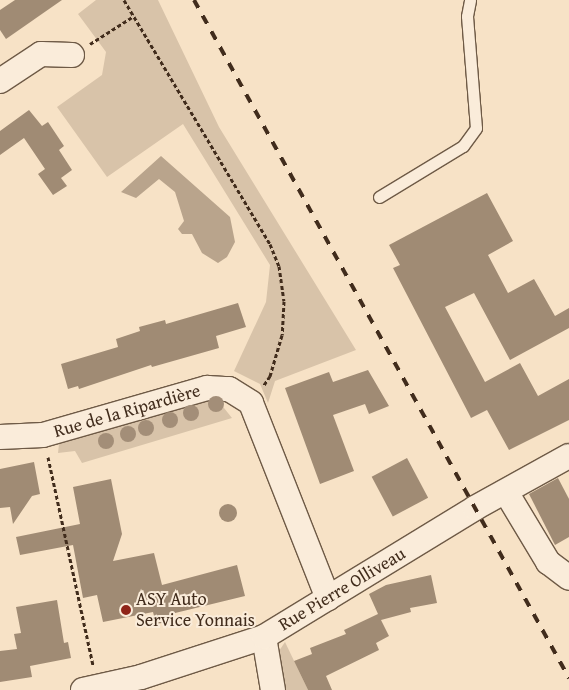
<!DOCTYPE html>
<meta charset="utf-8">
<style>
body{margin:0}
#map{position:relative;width:569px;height:690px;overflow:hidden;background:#f7e2c6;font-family:"Gentium Book Plus",serif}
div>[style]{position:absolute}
.green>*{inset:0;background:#d8c3a9}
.water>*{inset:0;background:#b9a48c}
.building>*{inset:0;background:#a08b74;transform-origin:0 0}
.round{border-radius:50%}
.path>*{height:3px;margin-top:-1.5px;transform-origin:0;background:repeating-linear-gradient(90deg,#412c1c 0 4px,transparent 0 6.5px)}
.roads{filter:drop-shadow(1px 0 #6e5a46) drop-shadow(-1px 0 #6e5a46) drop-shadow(0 1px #6e5a46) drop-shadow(0 -1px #6e5a46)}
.lane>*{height:11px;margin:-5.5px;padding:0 5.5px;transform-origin:5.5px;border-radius:5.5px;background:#faecda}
.street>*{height:24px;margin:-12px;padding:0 12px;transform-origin:12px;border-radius:12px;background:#faecda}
.rail>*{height:4px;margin-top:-2px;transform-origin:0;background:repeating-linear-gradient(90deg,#412c1c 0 9px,transparent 0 18px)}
.trees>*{width:16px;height:16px;margin:-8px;border-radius:50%;background:#a38e78}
.dots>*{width:14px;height:14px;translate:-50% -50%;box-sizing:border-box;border:2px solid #faecda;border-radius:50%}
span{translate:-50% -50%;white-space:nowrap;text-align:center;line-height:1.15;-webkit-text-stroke:4px #faecda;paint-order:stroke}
.street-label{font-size:18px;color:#412c1c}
.poi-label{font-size:18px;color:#412c1c}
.left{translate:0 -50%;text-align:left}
</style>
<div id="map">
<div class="green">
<i style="clip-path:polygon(96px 0,158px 0,219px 127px,356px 350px,275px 381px,268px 403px,260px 384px,234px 371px,266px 302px,270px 265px,183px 124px,107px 177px,57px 107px,102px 75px,106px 52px,78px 14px)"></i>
<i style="clip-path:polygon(216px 398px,232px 418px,82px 463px,75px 451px,58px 453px,59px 444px)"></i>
<i style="clip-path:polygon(285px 642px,308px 690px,285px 690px,279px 651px)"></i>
</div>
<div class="water">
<i style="clip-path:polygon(161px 156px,230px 217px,235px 242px,227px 257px,218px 263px,202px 253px,192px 234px,182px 234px,178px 229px,184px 221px,175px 192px,159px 179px,136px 198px,121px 192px)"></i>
</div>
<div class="building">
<i style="clip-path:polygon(15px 0,62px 0,6px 39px,0 30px,0 10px)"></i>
<i style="clip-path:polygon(29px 110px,42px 126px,48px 122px,64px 146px,59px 150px,72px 170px,61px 178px,67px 186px,53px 195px,38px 174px,45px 169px,24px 138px,0 155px,0 131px)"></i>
<i style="clip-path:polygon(487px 193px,513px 241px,488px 255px,508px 293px,534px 279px,555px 316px,569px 308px,569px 328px,510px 360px,474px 293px,445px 307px,485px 382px,520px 363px,538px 396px,569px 379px,569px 420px,509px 450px,487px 410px,471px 418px,470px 416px,393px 268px,400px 265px,389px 245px)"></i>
<i style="clip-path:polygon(238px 303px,246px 327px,216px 336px,219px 348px,152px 367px,151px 365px,79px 389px,78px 386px,68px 389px,61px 364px,118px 347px,116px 339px,140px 331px,139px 327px,165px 320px,166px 324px)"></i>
<i style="clip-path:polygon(368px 370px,389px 406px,369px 414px,365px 404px,333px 415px,354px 471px,320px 484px,285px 388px,329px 372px,333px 382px)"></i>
<i style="left:407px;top:458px;width:45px;height:40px;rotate:62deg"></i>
<i style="clip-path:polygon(34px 462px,40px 494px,32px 496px,13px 524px,10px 507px,0 508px,0 469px)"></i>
<i style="clip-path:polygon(558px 478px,569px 499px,569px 537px,555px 545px,529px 494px)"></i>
<i style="clip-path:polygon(111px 479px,122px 534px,113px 561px,154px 553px,162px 585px,237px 565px,245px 596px,171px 614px,173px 621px,156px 624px,153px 612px,103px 622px,97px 595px,83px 598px,73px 545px,20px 555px,16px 537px,80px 524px,73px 487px)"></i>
<i class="round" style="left:219px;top:504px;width:18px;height:18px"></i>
<i style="clip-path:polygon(431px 575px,437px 603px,410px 608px,411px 612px,381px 620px,389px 636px,376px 643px,379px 650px,326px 676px,332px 690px,308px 690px,294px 661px,312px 654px,310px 648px,346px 634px,344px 630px,378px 614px,369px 594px,386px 585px)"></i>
<i style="clip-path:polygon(57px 600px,64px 643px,68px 642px,71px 658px,30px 666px,32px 677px,0 682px,0 651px,17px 649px,14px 634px,21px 633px,16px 607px)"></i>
</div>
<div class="path">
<i style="left:124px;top:0;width:284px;rotate:59.1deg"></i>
<i style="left:270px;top:244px;width:24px;rotate:68deg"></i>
<i style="left:279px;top:266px;width:35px;rotate:82deg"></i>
<i style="left:284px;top:301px;width:34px;rotate:93deg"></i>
<i style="left:282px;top:335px;width:43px;rotate:106.3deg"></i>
<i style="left:270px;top:376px;width:11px;rotate:124deg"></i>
<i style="left:90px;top:44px;width:52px;rotate:-32.5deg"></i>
<i style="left:48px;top:457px;width:214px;rotate:77.8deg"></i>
</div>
<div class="roads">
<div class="lane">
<i style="left:379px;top:197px;width:98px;rotate:-31.3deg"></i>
<i style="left:463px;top:146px;width:22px;rotate:-54deg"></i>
<i style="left:476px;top:128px;width:112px;rotate:-94.6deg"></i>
<i style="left:467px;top:16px;width:16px;rotate:-79deg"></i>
</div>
<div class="street">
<i style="left:0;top:81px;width:49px;rotate:-33.4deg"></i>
<i style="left:41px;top:54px;width:31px;rotate:2deg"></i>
<i style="left:0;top:437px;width:43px;rotate:-2.7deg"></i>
<i style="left:43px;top:435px;width:171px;rotate:-16deg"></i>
<i style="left:207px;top:388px;width:22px;rotate:3deg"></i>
<i style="left:229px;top:389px;width:26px;rotate:32deg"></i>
<i style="left:251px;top:403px;width:210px;rotate:68.5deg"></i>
<i style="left:506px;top:492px;width:82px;rotate:59deg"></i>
<i style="left:548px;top:562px;width:26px;rotate:37deg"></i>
<i style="left:264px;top:637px;width:54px;rotate:80.4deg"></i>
<i style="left:83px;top:690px;width:59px;rotate:-12.6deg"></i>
<i style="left:141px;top:677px;width:129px;rotate:-18deg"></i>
<i style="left:264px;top:637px;width:247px;rotate:-31.4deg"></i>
<i style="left:475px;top:508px;width:107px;rotate:-29deg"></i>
</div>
</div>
<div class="rail">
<i style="left:194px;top:0;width:775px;rotate:61.05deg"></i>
</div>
<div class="trees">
<i style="left:216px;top:404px"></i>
<i style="left:191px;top:413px"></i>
<i style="left:170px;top:420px"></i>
<i style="left:146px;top:428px"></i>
<i style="left:128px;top:434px"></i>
<i style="left:106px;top:441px"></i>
</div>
<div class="dots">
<i style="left:126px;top:610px;background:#8f2418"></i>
</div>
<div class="street-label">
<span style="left:127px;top:411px;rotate:-16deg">Rue de la Ripardière</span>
<span style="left:342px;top:589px;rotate:-31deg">Rue Pierre Olliveau</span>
</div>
<div class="poi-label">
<span class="left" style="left:136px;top:610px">ASY Auto<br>Service Yonnais</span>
</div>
</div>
